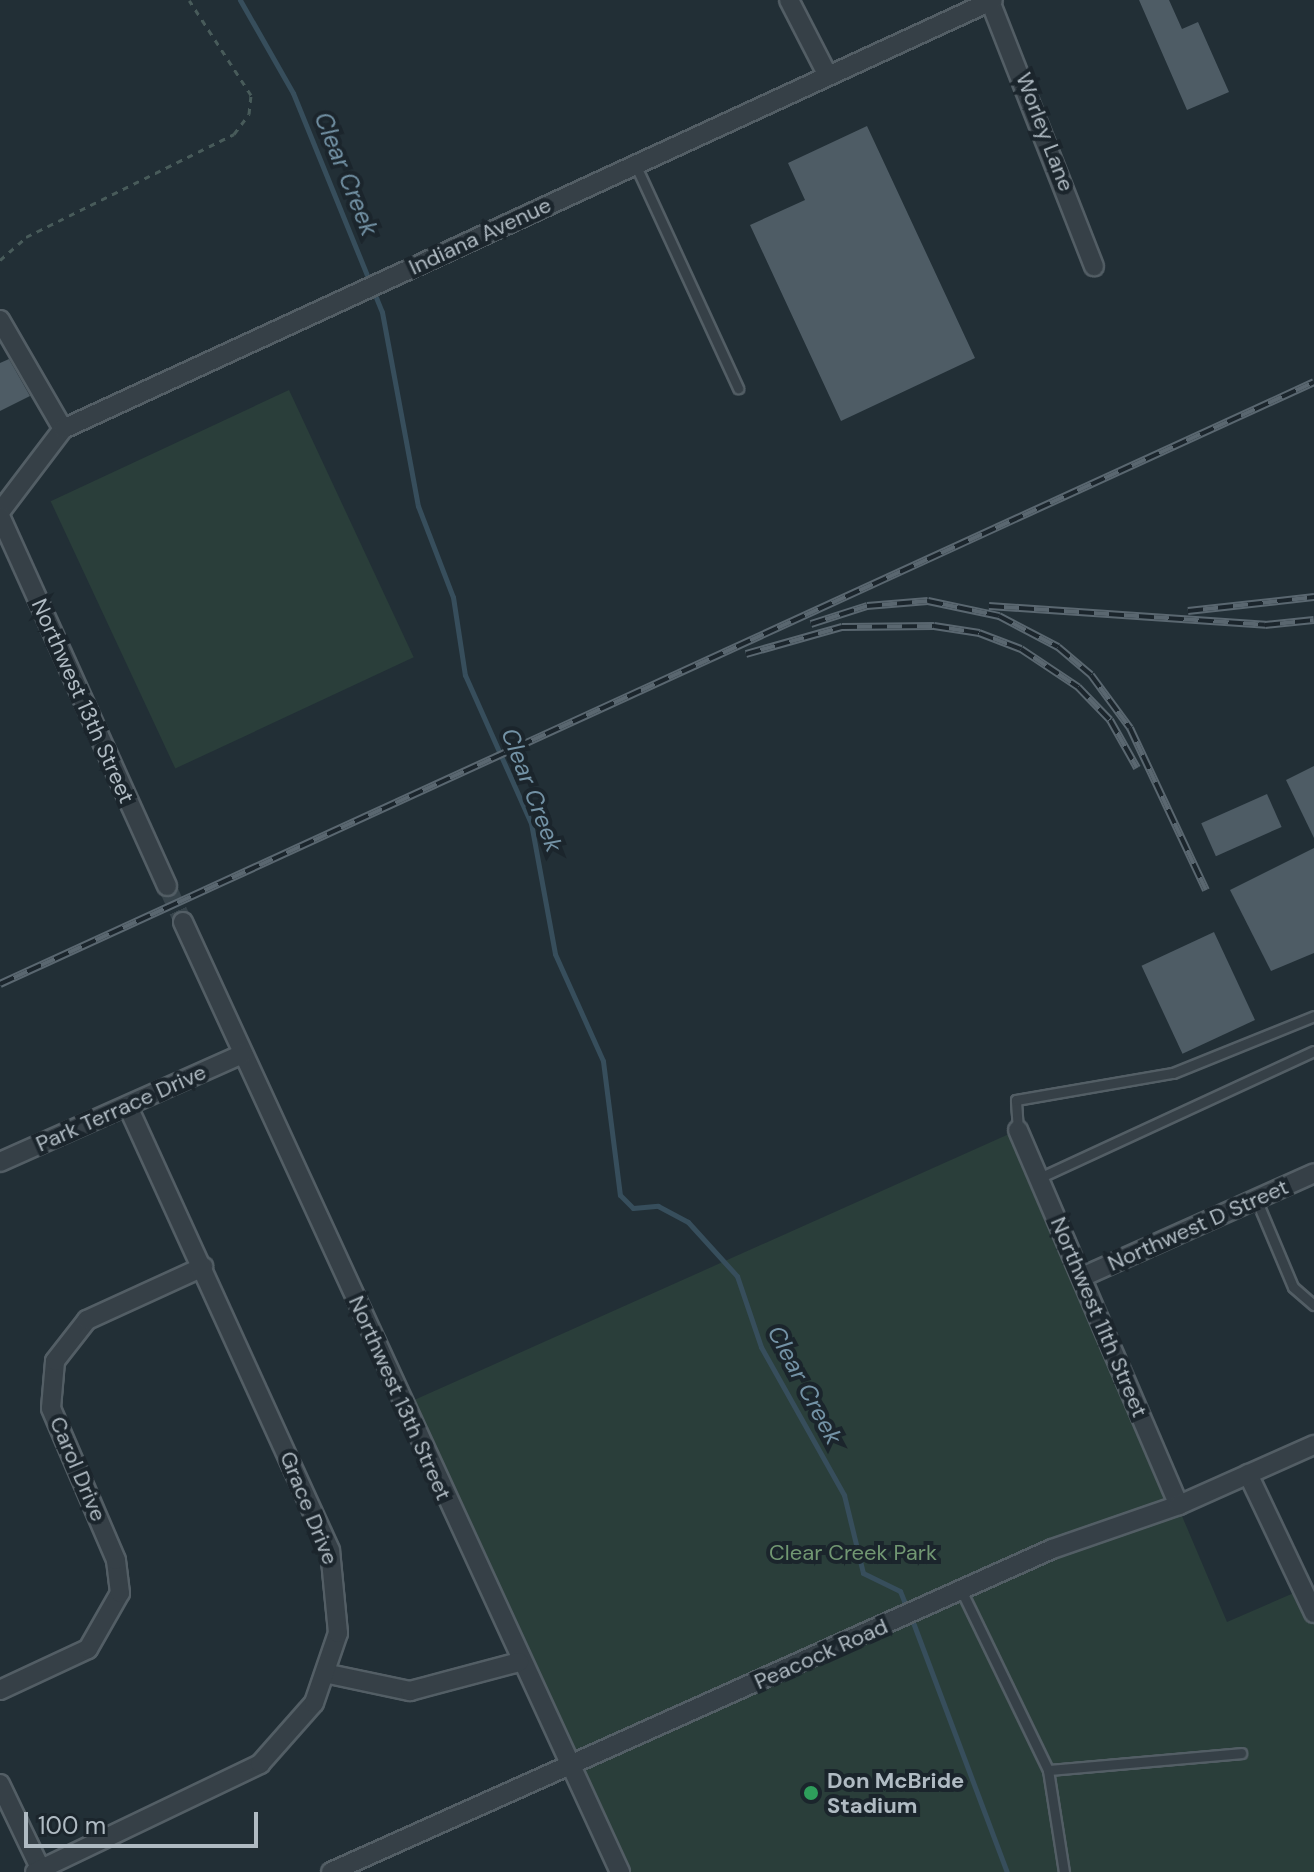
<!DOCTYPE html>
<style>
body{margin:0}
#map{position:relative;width:1314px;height:1872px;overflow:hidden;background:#222f36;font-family:"DM Sans",sans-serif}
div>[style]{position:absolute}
.green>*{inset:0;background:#2a3e3a;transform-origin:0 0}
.stream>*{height:5px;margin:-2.5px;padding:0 2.5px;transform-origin:2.5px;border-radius:2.5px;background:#374e5c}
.building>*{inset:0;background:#4e5c65;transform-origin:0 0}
.minor-tunnel>*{height:18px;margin-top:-9px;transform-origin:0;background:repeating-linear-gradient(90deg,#37444b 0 18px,transparent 0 27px)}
.path>*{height:3px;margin-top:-1.5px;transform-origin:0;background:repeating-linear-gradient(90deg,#485b5a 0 6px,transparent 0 12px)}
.roads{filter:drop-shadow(2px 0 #535e65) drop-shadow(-2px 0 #535e65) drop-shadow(0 2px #535e65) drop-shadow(0 -2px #535e65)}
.service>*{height:9px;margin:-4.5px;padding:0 4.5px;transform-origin:4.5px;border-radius:4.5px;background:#364047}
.minor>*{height:18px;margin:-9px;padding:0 9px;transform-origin:9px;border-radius:9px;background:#364047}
.rail>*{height:8px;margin-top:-4px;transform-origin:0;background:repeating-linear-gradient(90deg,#1b252c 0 15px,#5a6770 0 30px);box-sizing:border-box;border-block:2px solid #5a6770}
.dots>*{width:22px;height:22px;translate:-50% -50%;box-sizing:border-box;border:4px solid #1b252c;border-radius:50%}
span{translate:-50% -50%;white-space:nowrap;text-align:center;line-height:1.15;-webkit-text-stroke:8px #1b252c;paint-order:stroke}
.street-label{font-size:22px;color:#b0bbc3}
.park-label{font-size:22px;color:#719772}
.poi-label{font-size:22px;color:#b0bbc3;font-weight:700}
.left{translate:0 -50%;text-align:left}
.water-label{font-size:24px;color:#7392a5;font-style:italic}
.scale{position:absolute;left:24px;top:1812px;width:234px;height:36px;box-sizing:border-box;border:4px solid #b0bbc3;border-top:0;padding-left:10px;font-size:24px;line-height:28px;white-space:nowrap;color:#b0bbc3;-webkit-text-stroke:6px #1b252c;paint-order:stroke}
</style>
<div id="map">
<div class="green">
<i style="left:289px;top:390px;width:295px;height:263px;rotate:65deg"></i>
<i style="clip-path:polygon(1018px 1130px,1227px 1622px,1303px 1589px,1314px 1613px,1314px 1872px,620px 1872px,403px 1405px)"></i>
</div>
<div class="stream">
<i style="left:240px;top:0;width:107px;rotate:60.3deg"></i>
<i style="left:293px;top:93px;width:236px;rotate:67.9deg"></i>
<i style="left:382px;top:312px;width:197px;rotate:79.5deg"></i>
<i style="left:418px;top:506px;width:97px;rotate:69deg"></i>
<i style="left:453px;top:597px;width:79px;rotate:81.3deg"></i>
<i style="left:465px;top:675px;width:162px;rotate:66deg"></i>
<i style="left:531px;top:823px;width:133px;rotate:79.6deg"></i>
<i style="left:555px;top:954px;width:117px;rotate:65.8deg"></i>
<i style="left:603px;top:1061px;width:135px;rotate:82.8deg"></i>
<i style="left:620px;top:1195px;width:18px;rotate:45deg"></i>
<i style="left:633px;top:1208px;width:25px;rotate:-5deg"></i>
<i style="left:658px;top:1206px;width:34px;rotate:28deg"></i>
<i style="left:688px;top:1222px;width:73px;rotate:47.8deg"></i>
<i style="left:737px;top:1276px;width:75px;rotate:71.3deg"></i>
<i style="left:761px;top:1347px;width:170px;rotate:60.7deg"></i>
<i style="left:844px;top:1495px;width:80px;rotate:76.3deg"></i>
<i style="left:863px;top:1573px;width:41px;rotate:25.9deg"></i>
<i style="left:900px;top:1591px;width:18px;rotate:68deg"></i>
<i style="left:911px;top:1617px;width:272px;rotate:69.4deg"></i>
</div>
<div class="building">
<i style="clip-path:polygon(1139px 0,1169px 0,1182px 29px,1198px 22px,1229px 92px,1187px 110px)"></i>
<i style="clip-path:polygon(867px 126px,975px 358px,841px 421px,750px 225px,805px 200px,788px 163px)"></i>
<i style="clip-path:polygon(9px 359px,30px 396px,0 411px,0 363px)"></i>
<i style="clip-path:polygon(1314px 766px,1314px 838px,1286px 780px)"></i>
<i style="left:1267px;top:794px;width:36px;height:72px;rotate:66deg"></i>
<i style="clip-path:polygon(1314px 848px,1314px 953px,1271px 971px,1230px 890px)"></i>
<i style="left:1214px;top:932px;width:97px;height:80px;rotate:65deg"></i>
</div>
<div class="minor-tunnel">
<i style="left:167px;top:886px;width:39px;rotate:66deg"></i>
</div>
<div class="path">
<i style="left:0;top:260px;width:35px;rotate:-41deg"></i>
<i style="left:26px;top:237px;width:232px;rotate:-26.3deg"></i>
<i style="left:234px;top:134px;width:25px;rotate:-53deg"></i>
<i style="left:249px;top:114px;width:19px;rotate:-84deg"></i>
<i style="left:251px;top:95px;width:113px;rotate:-123.1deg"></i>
</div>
<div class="roads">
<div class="service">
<i style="left:635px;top:164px;width:247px;rotate:65.3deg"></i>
<i style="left:1018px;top:1130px;width:30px;rotate:-94deg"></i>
<i style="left:1016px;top:1100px;width:159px;rotate:-9.8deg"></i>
<i style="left:1173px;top:1073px;width:152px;rotate:-22deg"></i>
<i style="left:1039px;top:1178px;width:303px;rotate:-24.8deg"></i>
<i style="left:1256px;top:1199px;width:95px;rotate:67.2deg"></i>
<i style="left:1293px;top:1287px;width:28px;rotate:41deg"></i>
<i style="left:962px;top:1592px;width:198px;rotate:64.2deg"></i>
<i style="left:1048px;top:1770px;width:194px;rotate:-5deg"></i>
<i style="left:1048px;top:1770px;width:103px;rotate:81.1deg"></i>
</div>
<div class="minor">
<i style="left:789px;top:0;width:85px;rotate:62.8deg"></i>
<i style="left:990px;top:1px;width:285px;rotate:68.6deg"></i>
<i style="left:0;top:320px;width:126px;rotate:60deg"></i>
<i style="left:0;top:512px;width:104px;rotate:-52.8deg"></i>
<i style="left:63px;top:429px;width:1024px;rotate:-24.76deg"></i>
<i style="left:0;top:516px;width:406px;rotate:65.7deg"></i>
<i style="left:183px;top:922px;width:1046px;rotate:65.3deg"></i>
<i style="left:1018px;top:1130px;width:408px;rotate:66.8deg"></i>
<i style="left:0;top:1162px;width:266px;rotate:-24deg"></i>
<i style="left:1082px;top:1277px;width:254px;rotate:-24.1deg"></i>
<i style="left:1248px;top:1474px;width:154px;rotate:64.6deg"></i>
<i style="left:329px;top:1674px;width:83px;rotate:11.9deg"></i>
<i style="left:410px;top:1691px;width:113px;rotate:-14.9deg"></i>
<i style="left:0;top:1690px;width:97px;rotate:-25deg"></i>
<i style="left:88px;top:1649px;width:64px;rotate:-60.3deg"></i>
<i style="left:120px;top:1593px;width:33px;rotate:-97deg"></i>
<i style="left:116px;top:1560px;width:165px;rotate:-113.2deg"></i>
<i style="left:51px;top:1408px;width:47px;rotate:-85.1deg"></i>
<i style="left:55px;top:1361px;width:52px;rotate:-52deg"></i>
<i style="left:87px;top:1320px;width:128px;rotate:-24.6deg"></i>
<i style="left:0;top:1784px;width:93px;rotate:64.5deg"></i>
<i style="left:35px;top:1872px;width:250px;rotate:-25.6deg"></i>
<i style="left:260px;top:1764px;width:81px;rotate:-48.5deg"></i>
<i style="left:314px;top:1703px;width:74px;rotate:-71.1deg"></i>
<i style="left:338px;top:1633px;width:83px;rotate:-95.5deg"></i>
<i style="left:330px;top:1550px;width:488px;rotate:-114.5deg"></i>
<i style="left:331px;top:1872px;width:790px;rotate:-24.13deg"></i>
<i style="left:1052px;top:1549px;width:134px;rotate:-19.1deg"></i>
<i style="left:1179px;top:1505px;width:148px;rotate:-24deg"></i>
</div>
</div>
<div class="rail">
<i style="left:989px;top:606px;width:277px;rotate:3.9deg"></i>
<i style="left:1265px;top:625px;width:49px;rotate:-5.8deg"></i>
<i style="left:1188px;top:611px;width:127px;rotate:-6.3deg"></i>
<i style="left:811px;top:624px;width:59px;rotate:-17.8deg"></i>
<i style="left:867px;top:606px;width:61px;rotate:-4.7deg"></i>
<i style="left:928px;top:601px;width:73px;rotate:11.9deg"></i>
<i style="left:999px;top:616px;width:67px;rotate:27.7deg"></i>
<i style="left:1058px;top:647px;width:43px;rotate:40.3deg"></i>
<i style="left:1091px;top:675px;width:66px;rotate:53.7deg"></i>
<i style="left:1130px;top:728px;width:179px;rotate:64.9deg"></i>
<i style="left:746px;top:654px;width:100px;rotate:-15.7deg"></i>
<i style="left:842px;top:627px;width:92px;rotate:-0.6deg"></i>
<i style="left:934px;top:626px;width:46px;rotate:8.8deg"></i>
<i style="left:979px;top:633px;width:45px;rotate:20.9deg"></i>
<i style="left:1021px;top:649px;width:69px;rotate:33.7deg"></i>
<i style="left:1078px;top:687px;width:46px;rotate:45.9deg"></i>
<i style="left:1110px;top:720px;width:55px;rotate:60.6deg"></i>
<i style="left:0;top:984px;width:1445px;rotate:-24.61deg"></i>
</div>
<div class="dots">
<i style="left:811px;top:1793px;background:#2e9e5b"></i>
</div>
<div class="street-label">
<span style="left:1045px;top:132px;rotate:69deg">Worley Lane</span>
<span style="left:480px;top:236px;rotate:-25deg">Indiana Avenue</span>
<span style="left:83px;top:701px;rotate:66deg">Northwest 13th Street</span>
<span style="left:121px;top:1108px;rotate:-24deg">Park Terrace Drive</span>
<span style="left:1198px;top:1225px;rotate:-24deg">Northwest D Street</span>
<span style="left:1099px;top:1317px;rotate:67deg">Northwest 11th Street</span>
<span style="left:400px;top:1398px;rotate:66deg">Northwest 13th Street</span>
<span style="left:78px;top:1469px;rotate:67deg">Carol Drive</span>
<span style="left:309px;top:1508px;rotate:68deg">Grace Drive</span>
<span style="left:821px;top:1654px;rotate:-24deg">Peacock Road</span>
</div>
<div class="park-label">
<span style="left:853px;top:1553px">Clear Creek Park</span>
</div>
<div class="poi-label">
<span class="left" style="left:827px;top:1793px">Don McBride<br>Stadium</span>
</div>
<div class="water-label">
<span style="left:346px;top:174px;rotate:68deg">Clear Creek</span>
<span style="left:532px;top:790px;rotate:69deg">Clear Creek</span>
<span style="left:805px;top:1385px;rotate:62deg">Clear Creek</span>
</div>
<div class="scale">100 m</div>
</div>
